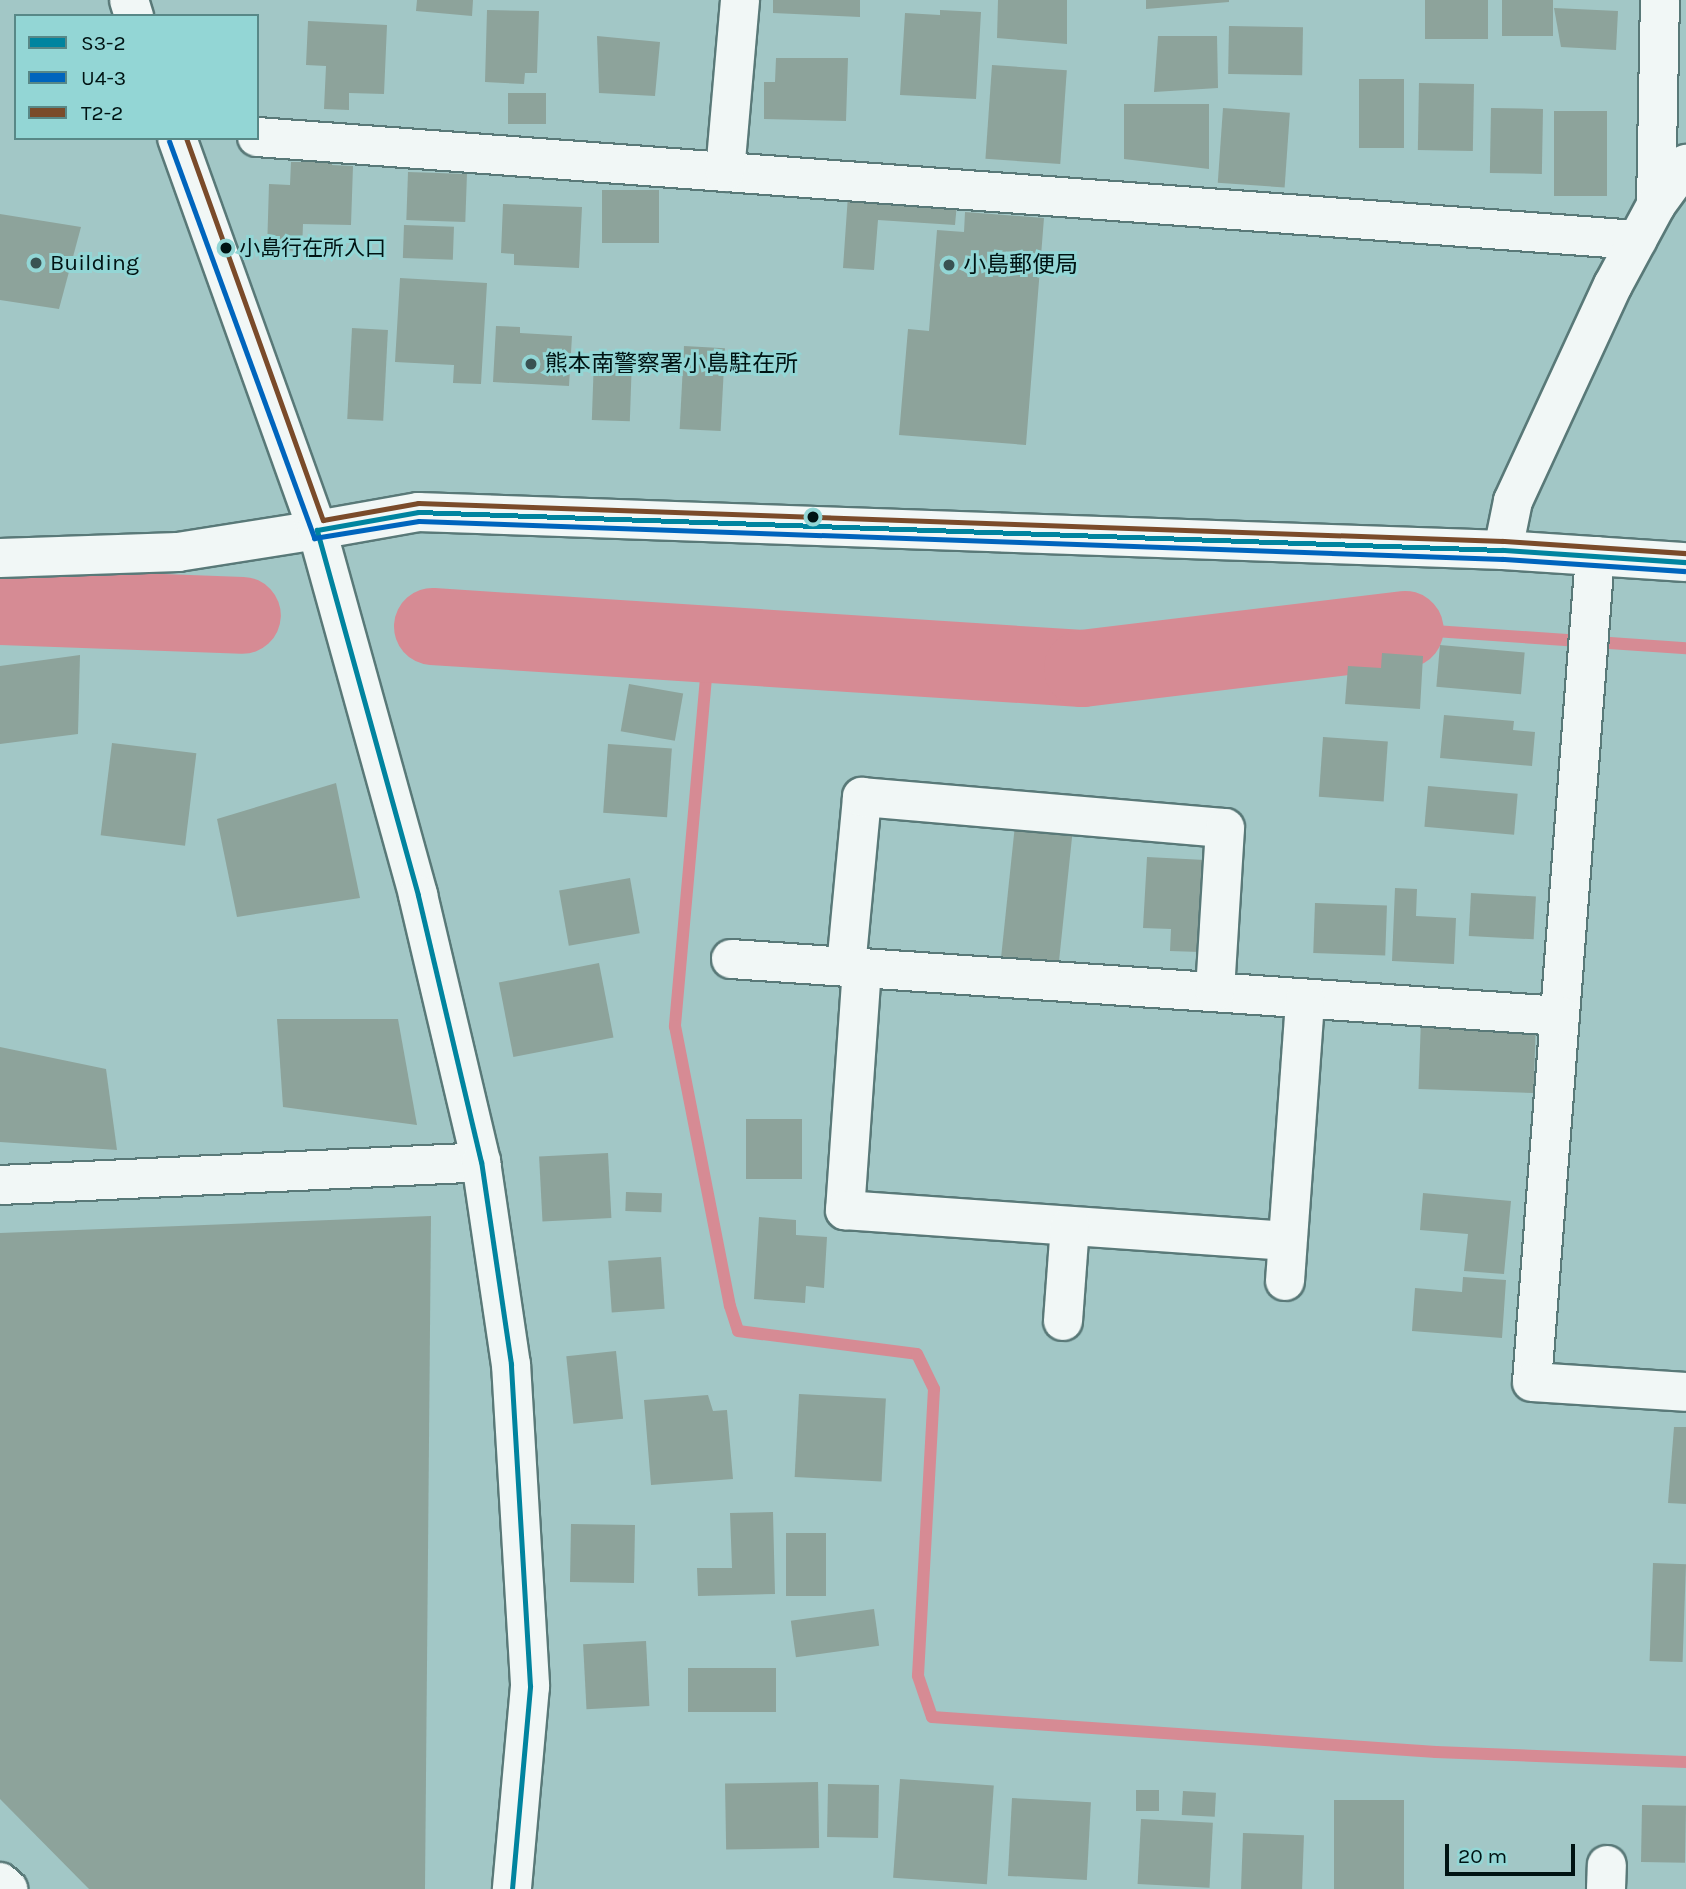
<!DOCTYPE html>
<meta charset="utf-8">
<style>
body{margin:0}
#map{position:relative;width:1686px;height:1889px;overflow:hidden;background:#a2c7c6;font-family:Karla,"Noto Sans JP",sans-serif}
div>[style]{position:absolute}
.stream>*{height:12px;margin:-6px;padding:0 6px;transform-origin:6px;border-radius:6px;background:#d68b94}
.river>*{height:77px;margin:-38.5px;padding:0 38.5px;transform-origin:38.5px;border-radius:38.5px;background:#d68b94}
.building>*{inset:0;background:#8da39b;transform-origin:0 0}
.roads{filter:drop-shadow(2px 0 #597978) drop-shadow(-2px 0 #597978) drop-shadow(0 2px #597978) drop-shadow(0 -2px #597978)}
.minor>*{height:38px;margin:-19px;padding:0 19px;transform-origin:19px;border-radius:19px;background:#f1f7f6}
.major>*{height:38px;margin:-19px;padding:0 19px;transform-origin:19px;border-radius:19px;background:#f1f7f6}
.highway>*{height:38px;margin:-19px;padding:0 19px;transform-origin:19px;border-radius:19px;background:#f1f7f6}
.bus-1>*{height:5px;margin:-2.5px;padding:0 2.5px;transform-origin:2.5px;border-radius:2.5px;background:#00849f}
.bus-2>*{height:5px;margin:-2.5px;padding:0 2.5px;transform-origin:2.5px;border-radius:2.5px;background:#0065bd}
.bus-3>*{height:5px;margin:-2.5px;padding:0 2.5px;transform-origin:2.5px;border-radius:2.5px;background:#7a4b2a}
.dots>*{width:19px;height:19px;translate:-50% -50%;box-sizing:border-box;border:4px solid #93d6d5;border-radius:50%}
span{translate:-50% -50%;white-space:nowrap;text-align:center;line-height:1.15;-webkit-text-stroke:6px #93d6d5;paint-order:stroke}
.bus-label{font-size:21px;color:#001313}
.left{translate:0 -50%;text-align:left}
.poi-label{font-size:23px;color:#001313}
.legend{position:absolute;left:14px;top:14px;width:245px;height:126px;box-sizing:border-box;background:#93d6d5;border:2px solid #588887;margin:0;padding:9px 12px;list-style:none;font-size:21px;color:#001313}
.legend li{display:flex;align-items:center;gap:14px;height:35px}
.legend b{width:35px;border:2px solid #588887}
.scale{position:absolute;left:1445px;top:1844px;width:130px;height:32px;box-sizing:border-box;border:4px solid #001313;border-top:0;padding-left:9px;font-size:21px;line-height:24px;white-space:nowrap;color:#001313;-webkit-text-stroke:5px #93d6d5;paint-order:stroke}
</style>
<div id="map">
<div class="stream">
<i style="left:1405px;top:629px;width:282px;rotate:3.9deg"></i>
<i style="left:709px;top:644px;width:384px;rotate:95.1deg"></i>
<i style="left:675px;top:1026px;width:285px;rotate:78.9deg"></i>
<i style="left:730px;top:1306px;width:26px;rotate:72deg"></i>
<i style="left:738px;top:1331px;width:180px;rotate:7.3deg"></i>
<i style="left:917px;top:1354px;width:39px;rotate:64deg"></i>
<i style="left:934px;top:1389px;width:287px;rotate:93.2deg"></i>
<i style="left:918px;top:1676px;width:43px;rotate:71.1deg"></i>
<i style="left:932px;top:1717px;width:505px;rotate:3.97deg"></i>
<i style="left:1436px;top:1752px;width:250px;rotate:2.3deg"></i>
</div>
<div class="river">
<i style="left:0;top:606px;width:242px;rotate:2.1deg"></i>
<i style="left:432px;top:626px;width:651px;rotate:3.7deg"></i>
<i style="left:1082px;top:668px;width:325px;rotate:-6.9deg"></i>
</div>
<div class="building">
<i style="clip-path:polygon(417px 0,473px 0,472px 16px,416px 11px)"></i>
<i style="clip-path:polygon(773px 0,860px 0,860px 17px,773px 13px)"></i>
<i style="clip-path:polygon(998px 0,1067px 0,1067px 44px,997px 38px)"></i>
<i style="clip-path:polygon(1146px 0,1229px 0,1229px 2px,1146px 9px)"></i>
<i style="left:1425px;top:0;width:63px;height:39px"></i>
<i style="left:1502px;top:0;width:51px;height:36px"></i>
<i style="clip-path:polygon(1554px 8px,1618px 11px,1616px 50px,1561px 47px)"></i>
<i style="clip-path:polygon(487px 10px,539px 11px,537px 73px,525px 73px,524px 84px,485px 82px)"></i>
<i style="clip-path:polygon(940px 10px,981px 12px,976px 99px,900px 95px,905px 13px,940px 15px)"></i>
<i style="clip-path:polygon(308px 21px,387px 25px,384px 94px,349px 93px,349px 110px,324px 109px,326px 66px,306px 65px)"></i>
<i style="left:1229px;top:26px;width:74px;height:48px;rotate:1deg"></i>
<i style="clip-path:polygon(597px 36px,660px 42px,655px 96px,599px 93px)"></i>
<i style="clip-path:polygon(1158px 36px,1217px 36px,1218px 88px,1154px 92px)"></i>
<i style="clip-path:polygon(776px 58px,848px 58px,846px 121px,764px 119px,764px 82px,775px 82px)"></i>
<i style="left:992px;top:65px;width:75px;height:94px;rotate:4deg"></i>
<i style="left:1359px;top:79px;width:45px;height:69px"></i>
<i style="left:1419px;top:83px;width:55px;height:67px;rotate:1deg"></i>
<i style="left:508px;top:93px;width:38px;height:31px"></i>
<i style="clip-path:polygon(1124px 104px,1209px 104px,1209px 169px,1124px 159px)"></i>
<i style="left:1223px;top:108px;width:67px;height:75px;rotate:4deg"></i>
<i style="left:1491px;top:108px;width:52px;height:65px;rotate:1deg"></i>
<i style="left:1554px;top:111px;width:53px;height:85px"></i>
<i style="clip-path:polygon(308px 152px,332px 153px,332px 165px,353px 166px,351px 225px,303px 224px,302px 251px,267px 250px,269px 184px,290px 185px,291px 162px,308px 162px)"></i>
<i style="left:408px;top:172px;width:59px;height:48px;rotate:2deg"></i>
<i style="left:602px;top:190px;width:57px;height:53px"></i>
<i style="clip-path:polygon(848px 195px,957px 203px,955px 225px,878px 220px,874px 270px,843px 268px)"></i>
<i style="clip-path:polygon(503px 204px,582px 207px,579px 268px,514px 265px,514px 254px,501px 253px)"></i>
<i style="clip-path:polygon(965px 212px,1044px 218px,1026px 445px,899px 435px,908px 329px,929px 331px,937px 230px,964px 232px)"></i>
<i style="clip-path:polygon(0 214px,81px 227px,59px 309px,0 300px)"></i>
<i style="left:404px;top:225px;width:50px;height:33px;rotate:2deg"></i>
<i style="clip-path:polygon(400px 278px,487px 283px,481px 384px,453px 383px,454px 365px,395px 362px)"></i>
<i style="clip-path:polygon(496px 326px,520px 327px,520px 333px,572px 336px,569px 386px,493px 382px)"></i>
<i style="left:352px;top:328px;width:36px;height:91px;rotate:3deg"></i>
<i style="left:684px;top:346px;width:41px;height:83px;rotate:3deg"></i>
<i style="left:594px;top:358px;width:38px;height:62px;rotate:2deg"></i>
<i style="left:1440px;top:645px;width:85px;height:42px;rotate:5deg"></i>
<i style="clip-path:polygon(1382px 653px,1423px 656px,1420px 709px,1345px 704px,1348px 666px,1381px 668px)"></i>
<i style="clip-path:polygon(80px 655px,78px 734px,0 744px,0 666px)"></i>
<i style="left:629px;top:684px;width:55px;height:48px;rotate:10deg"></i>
<i style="clip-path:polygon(1444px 715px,1514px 721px,1513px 730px,1535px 732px,1532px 766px,1440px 758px)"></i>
<i style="left:1323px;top:737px;width:65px;height:60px;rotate:4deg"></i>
<i style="left:112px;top:743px;width:85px;height:93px;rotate:7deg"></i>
<i style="left:608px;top:744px;width:64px;height:69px;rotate:4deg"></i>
<i style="clip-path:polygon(336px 783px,360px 898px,237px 917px,217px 819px)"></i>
<i style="left:1428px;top:786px;width:90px;height:41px;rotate:5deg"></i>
<i style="left:1015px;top:825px;width:58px;height:133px;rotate:6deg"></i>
<i style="clip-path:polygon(1147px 857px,1205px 860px,1200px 952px,1170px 951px,1171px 929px,1143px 928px)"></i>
<i style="left:630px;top:878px;width:56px;height:72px;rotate:80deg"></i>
<i style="clip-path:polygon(1395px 888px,1417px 889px,1416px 916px,1456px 918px,1454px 964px,1392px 961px)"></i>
<i style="left:1471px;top:893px;width:65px;height:43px;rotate:3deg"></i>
<i style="left:1315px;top:903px;width:72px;height:50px;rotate:2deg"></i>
<i style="left:599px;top:963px;width:76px;height:102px;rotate:79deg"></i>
<i style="clip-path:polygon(277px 1019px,398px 1019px,417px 1125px,283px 1107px)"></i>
<i style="left:1421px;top:1019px;width:115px;height:70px;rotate:2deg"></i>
<i style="clip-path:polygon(0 1047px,106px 1069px,117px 1150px,0 1142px)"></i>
<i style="left:746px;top:1119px;width:56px;height:60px"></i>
<i style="left:608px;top:1153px;width:65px;height:69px;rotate:87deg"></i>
<i style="left:626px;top:1192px;width:36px;height:19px;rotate:2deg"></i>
<i style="clip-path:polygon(1423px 1193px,1511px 1201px,1504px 1274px,1464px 1271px,1468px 1234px,1420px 1230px)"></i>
<i style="clip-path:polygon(431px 1216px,425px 1889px,89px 1889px,0 1799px,0 1233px)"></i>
<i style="clip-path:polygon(759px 1217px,796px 1220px,796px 1235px,827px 1237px,824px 1288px,806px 1286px,805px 1303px,754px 1299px)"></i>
<i style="left:661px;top:1257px;width:52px;height:53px;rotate:86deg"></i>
<i style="clip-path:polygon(1463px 1277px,1506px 1280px,1502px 1338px,1412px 1331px,1415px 1288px,1462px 1292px)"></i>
<i style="left:616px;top:1351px;width:68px;height:50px;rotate:84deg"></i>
<i style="left:799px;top:1394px;width:87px;height:83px;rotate:3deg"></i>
<i style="clip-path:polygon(708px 1395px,713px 1411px,727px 1410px,733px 1479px,651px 1485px,644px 1400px)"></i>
<i style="clip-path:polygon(1674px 1427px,1686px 1427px,1686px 1504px,1668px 1503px)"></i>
<i style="clip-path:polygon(773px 1512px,775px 1594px,698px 1596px,697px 1568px,732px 1568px,730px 1513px)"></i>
<i style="left:571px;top:1524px;width:64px;height:58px;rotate:1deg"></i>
<i style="left:786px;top:1533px;width:40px;height:63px"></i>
<i style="left:1653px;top:1563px;width:33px;height:98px;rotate:2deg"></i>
<i style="left:874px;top:1609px;width:37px;height:84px;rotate:82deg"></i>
<i style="left:646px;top:1641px;width:65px;height:63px;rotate:87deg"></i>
<i style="left:776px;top:1668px;width:44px;height:88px;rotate:90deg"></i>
<i style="left:900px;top:1779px;width:94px;height:99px;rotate:4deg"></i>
<i style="left:818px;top:1782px;width:66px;height:93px;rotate:89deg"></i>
<i style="left:828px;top:1784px;width:51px;height:53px;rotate:1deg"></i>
<i style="left:1159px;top:1790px;width:21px;height:23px;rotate:90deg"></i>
<i style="left:1183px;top:1791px;width:33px;height:24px;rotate:3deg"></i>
<i style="left:1012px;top:1798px;width:79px;height:78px;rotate:3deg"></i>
<i style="left:1334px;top:1800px;width:70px;height:89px"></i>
<i style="left:1642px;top:1805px;width:44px;height:57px;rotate:1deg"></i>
<i style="left:1141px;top:1819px;width:72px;height:65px;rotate:3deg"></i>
<i style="left:1243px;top:1833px;width:61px;height:56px;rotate:2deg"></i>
</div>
<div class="roads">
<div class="minor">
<i style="left:257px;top:137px;width:1384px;rotate:4.27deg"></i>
<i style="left:725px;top:172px;width:173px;rotate:-85deg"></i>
<i style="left:1656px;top:205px;width:205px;rotate:-88.9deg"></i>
<i style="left:1503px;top:550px;width:50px;rotate:-78.5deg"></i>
<i style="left:1513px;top:501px;width:238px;rotate:-65.2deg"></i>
<i style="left:1613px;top:285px;width:91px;rotate:-61.7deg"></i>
<i style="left:1656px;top:205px;width:51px;rotate:-53.8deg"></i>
<i style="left:1595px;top:556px;width:828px;rotate:94.36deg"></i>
<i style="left:1532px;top:1382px;width:154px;rotate:3.7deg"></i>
<i style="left:0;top:558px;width:178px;rotate:-1.9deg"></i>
<i style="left:178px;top:552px;width:141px;rotate:-9deg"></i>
<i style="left:731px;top:959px;width:831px;rotate:3.93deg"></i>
<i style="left:846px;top:967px;width:171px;rotate:-84.6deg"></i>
<i style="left:862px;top:797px;width:364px;rotate:4.9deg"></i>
<i style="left:1225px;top:828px;width:164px;rotate:93.5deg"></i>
<i style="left:862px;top:968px;width:243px;rotate:94deg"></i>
<i style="left:845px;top:1210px;width:443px;rotate:4deg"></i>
<i style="left:0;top:1185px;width:482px;rotate:-2.7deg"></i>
<i style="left:1285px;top:1281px;width:283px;rotate:-85.9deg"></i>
<i style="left:1063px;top:1321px;width:95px;rotate:-85.8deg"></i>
<i style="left:0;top:1882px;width:11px;rotate:41deg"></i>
<i style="left:1606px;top:1889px;width:24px;rotate:-88deg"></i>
</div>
<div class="major">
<i style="left:317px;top:530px;width:103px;rotate:-10.1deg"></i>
<i style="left:418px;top:512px;width:1086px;rotate:2.01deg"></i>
<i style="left:1503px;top:550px;width:183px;rotate:3.8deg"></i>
</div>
<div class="highway">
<i style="left:129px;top:0;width:17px;rotate:73deg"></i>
<i style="left:177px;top:138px;width:416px;rotate:70.3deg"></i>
<i style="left:317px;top:530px;width:379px;rotate:74.5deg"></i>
<i style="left:418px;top:895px;width:274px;rotate:76.7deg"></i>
<i style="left:481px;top:1162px;width:204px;rotate:81.6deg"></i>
<i style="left:511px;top:1364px;width:323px;rotate:86.6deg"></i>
<i style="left:530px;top:1686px;width:204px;rotate:95.1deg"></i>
</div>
</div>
<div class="bus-1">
<i style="left:512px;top:1889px;width:204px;rotate:-84.9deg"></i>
<i style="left:530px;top:1686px;width:323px;rotate:-93.4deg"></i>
<i style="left:511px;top:1364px;width:204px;rotate:-98.4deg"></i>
<i style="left:481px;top:1162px;width:274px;rotate:-103.3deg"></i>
<i style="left:418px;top:895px;width:379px;rotate:-105.5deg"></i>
<i style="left:317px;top:530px;width:103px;rotate:-10.1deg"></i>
<i style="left:418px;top:512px;width:1086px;rotate:2.01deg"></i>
<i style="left:1503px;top:550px;width:183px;rotate:3.8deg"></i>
</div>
<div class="bus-2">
<i style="left:169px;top:141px;width:423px;rotate:69.9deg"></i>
<i style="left:314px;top:538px;width:106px;rotate:-9.2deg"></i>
<i style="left:419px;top:521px;width:1085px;rotate:2.01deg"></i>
<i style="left:1503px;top:559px;width:182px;rotate:3.8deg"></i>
</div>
<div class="bus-3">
<i style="left:186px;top:138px;width:406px;rotate:70.3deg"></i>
<i style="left:323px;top:520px;width:97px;rotate:-10.1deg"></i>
<i style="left:418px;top:503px;width:1086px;rotate:2.01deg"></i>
<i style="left:1503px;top:541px;width:183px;rotate:3.8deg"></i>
</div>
<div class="dots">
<i style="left:226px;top:248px;background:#001313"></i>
<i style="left:36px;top:263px;background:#395252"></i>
<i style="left:949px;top:265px;background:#395252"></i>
<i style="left:531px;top:364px;background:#395252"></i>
<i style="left:813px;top:517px;background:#001313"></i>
</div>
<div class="bus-label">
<span class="left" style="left:239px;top:248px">小島行在所入口</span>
</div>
<div class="poi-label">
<span class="left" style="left:50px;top:263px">Building</span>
<span class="left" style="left:963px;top:265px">小島郵便局</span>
<span class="left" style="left:545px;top:364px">熊本南警察署小島駐在所</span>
</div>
<ul class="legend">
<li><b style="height:9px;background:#00849f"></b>S3-2</li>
<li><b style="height:9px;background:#0065bd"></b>U4-3</li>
<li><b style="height:9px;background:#7a4b2a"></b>T2-2</li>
</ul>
<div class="scale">20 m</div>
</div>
